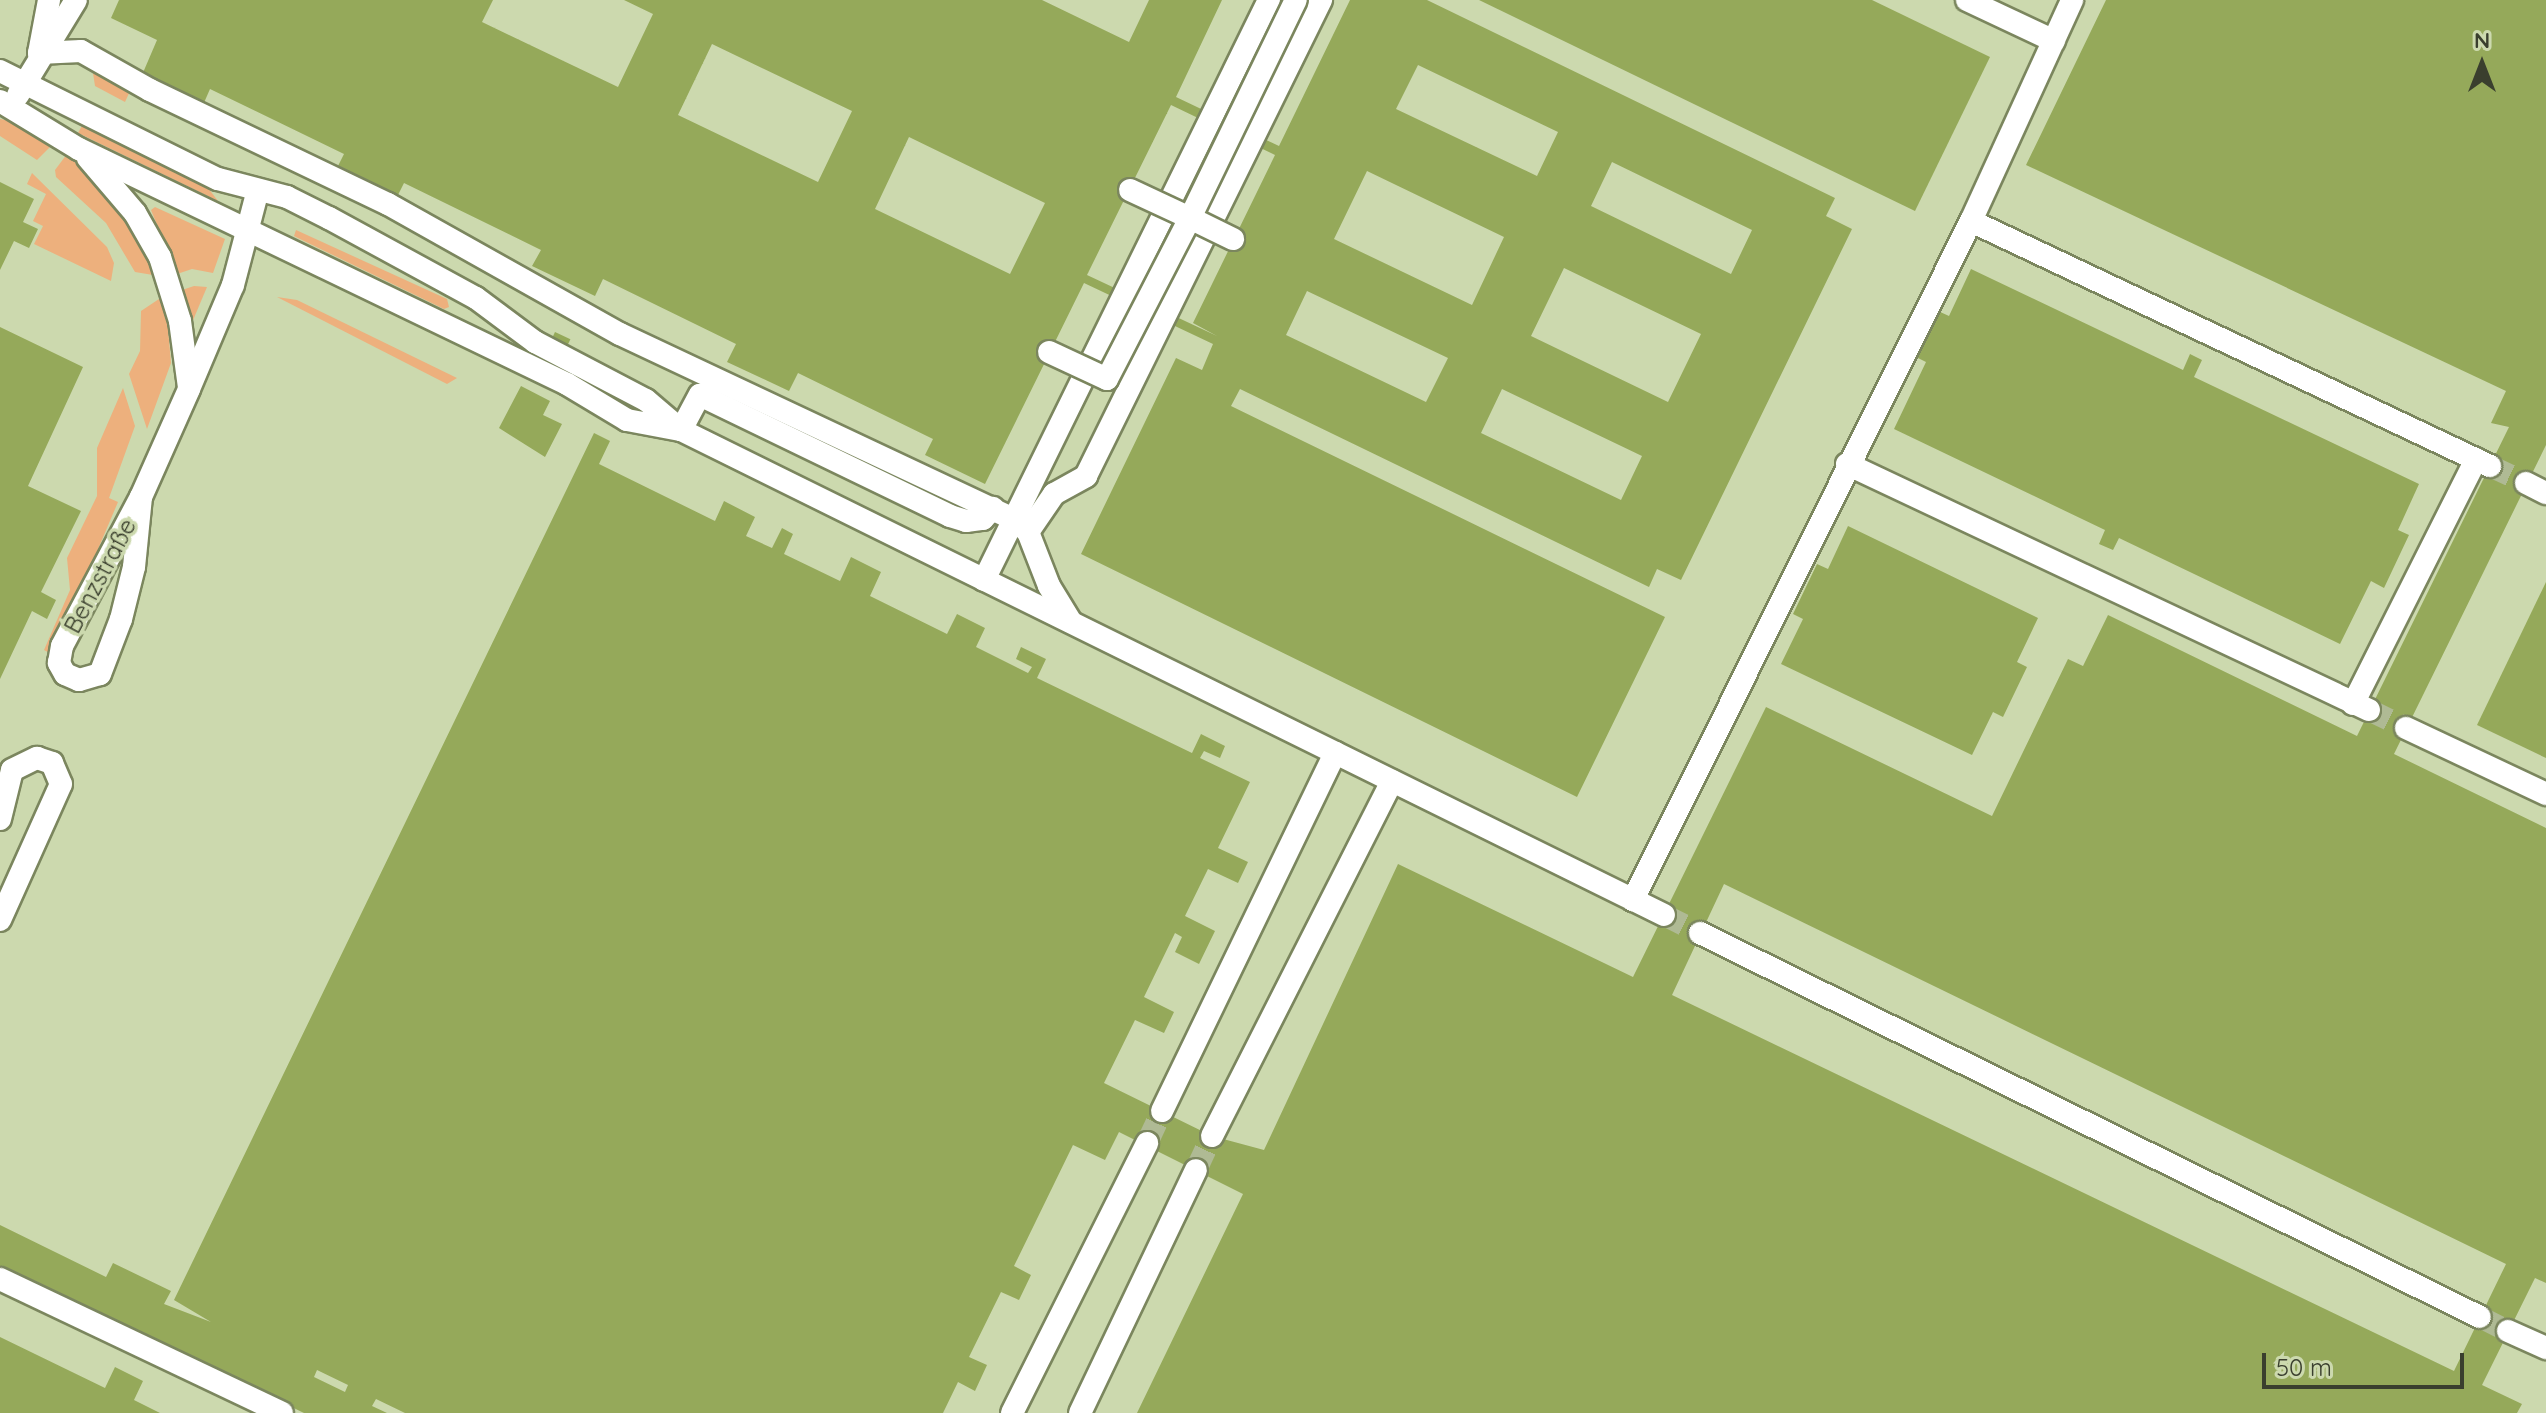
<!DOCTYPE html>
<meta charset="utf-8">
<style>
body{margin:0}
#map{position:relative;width:2546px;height:1413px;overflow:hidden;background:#ccd9ae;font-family:Quicksand,sans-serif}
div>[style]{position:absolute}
.green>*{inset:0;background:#edb07d}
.building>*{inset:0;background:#95a95a;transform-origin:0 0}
.minor-tunnel>*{height:22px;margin-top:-11px;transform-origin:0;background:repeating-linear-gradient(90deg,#afba94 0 22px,transparent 0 33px)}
.roads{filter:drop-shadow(2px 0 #7b865e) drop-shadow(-2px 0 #7b865e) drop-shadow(0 2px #7b865e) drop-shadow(0 -2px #7b865e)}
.minor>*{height:22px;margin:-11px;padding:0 11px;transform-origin:11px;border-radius:11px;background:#fff}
.bridges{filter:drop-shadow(2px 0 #7b865e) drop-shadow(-2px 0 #7b865e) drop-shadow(0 2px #7b865e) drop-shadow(0 -2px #7b865e)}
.minor-bridge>*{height:22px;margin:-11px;padding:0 11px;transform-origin:11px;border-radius:11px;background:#fff}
span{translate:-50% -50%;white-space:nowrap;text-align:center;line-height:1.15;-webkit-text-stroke:7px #ccd9ae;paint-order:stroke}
.street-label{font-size:24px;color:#3a3f2e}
.north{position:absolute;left:2442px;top:24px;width:80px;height:80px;-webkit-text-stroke:6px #ccd9ae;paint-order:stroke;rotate:0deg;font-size:22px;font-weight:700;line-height:32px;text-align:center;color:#3a3f2e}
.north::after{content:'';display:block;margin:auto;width:28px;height:36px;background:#3a3f2e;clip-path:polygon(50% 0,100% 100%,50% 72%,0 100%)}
.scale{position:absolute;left:2262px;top:1353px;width:202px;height:36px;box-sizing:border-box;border:4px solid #3a3f2e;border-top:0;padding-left:10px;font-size:24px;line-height:28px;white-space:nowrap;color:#3a3f2e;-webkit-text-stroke:6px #ccd9ae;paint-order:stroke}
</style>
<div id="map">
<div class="green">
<i style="clip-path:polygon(93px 73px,131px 89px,125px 102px,95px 86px)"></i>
<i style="clip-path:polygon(0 119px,24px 124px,53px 144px,37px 160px,0 136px)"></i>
<i style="clip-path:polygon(84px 122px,205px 184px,218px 201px,78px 133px)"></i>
<i style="clip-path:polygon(67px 154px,124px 212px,159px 276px,135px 272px,106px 223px,56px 177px,55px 170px)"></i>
<i style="clip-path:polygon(32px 173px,107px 247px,114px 263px,111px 281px,34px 244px,43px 226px,33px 221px,46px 194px,27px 184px)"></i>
<i style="clip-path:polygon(155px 207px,225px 239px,213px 273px,192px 269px,177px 274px,151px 210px)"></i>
<i style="clip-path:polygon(296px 230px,447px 299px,449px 307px,444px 309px,302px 240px,294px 236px)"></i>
<i style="clip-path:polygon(194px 286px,207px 287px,191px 325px,182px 290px)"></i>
<i style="clip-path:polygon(165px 295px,171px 363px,147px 429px,129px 374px,140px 351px,141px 311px)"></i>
<i style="clip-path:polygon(277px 297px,297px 300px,457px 378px,447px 384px)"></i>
<i style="clip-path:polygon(123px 388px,135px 426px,109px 498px,118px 502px,53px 655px,44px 650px,70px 590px,67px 558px,97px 496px,97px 448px)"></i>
</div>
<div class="building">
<i style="clip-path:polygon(evenodd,119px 0,493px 0,482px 22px,618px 87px,653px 14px,624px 0,1042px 0,1129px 42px,1149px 0,1222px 0,1176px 97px,1279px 146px,1350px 0,1427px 0,1835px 198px,1826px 216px,1852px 229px,1681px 580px,1657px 569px,1649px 587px,1240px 389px,1231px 406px,1665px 617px,1577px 797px,1081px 554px,1176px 358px,1202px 370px,1213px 344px,1084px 283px,985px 484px,925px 455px,933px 439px,798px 373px,789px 391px,727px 362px,736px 344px,603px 279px,595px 296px,532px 266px,541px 250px,404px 183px,395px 201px,335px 172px,344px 154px,210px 89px,203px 105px,142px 75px,157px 40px,111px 18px,119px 0,712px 44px,852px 111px,818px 182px,678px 115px,712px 44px,119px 0,1418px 65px,1558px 132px,1537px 176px,1396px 109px,1418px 65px,119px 0,1171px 105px,1275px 155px,1193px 323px,1217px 336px,1087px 275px,1171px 105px,119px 0,909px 137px,1045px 203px,1010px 274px,875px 209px,909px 137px,119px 0,1612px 162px,1752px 230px,1731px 274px,1591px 206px,1612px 162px,119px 0,1367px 171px,1504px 237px,1472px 305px,1334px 239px,1367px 171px,119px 0,1564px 268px,1701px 334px,1668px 402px,1531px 336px,1564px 268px,119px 0,1307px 291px,1448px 358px,1426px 402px,1286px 335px,1307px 291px,119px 0,1502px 389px,1642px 456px,1621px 500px,1481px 433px,1502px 389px)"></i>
<i style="clip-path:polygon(1479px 0,1872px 0,1990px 57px,1915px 211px)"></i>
<i style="clip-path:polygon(evenodd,2106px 0,2546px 0,2546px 445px,2394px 754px,2546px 828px,2546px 1283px,2535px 1278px,2482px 1385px,2522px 1404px,2517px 1413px,1137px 1413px,1243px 1194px,1119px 1132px,1105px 1160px,1073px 1145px,1014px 1266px,1031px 1275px,1019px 1300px,1001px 1292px,969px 1357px,987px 1365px,975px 1391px,958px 1382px,943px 1413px,405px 1413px,376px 1399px,372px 1406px,387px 1413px,304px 1413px,0 1266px,0 1225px,106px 1277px,113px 1263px,171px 1291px,164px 1304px,211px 1322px,174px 1300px,594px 433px,610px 441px,599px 464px,715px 521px,724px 501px,755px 517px,746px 536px,772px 548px,782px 528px,793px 534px,784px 554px,840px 581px,851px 557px,881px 572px,870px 596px,947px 634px,957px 614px,985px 628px,976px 647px,1028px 673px,1032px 667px,1016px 659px,1021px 647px,1046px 659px,1037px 678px,1192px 753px,1201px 734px,1225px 746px,1220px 758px,1204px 751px,1200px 758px,1250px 782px,1218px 848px,1248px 862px,1238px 883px,1208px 869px,1185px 916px,1215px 931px,1199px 964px,1175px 952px,1182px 937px,1175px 933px,1144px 997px,1174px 1012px,1164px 1033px,1135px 1020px,1104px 1083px,1212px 1136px,1264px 1150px,1398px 864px,1633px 977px,1766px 707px,1992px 816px,2068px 659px,2083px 666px,2108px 615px,2357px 736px,2509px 427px,2491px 423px,2506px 391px,2026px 165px,2106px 0,1724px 884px,2506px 1264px,2454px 1371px,1672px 995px,1724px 884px,2106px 0,317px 1370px,348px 1385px,345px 1392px,314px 1377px,317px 1370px)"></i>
<i style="clip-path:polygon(0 182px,34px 199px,23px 222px,38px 229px,29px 248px,14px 241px,0 270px)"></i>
<i style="clip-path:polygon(1971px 269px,2183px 370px,2190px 354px,2202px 360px,2194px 377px,2419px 484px,2398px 530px,2409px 535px,2384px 588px,2371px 581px,2340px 644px,2119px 538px,2113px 550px,2099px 544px,2105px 530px,1894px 429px,1926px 362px,1916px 357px,1938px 311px,1949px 316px)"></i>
<i style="clip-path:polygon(0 327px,83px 367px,28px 486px,81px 511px,41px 592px,56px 600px,47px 619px,32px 611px,0 679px)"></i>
<i style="left:555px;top:332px;width:17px;height:7px;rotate:25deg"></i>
<i style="clip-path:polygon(521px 386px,550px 401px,543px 415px,562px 424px,545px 457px,499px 428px)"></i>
<i style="clip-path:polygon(1848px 526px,2038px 618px,2017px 662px,2027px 667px,2003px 717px,1993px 712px,1972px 755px,1781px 664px,1803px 619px,1793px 614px,1817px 564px,1828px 569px)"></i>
<i style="clip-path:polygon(2546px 582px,2546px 758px,2477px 725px)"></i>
<i style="clip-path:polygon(0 1337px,105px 1388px,115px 1367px,143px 1381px,134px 1400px,160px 1413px,0 1413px)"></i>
</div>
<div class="minor-tunnel">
<i style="left:2490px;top:466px;width:40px;rotate:25deg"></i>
<i style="left:2369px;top:710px;width:41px;rotate:25.9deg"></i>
<i style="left:1664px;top:915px;width:40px;rotate:26.6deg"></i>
<i style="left:1147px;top:1143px;width:35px;rotate:-65deg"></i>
<i style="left:1196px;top:1170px;width:38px;rotate:-65deg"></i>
<i style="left:2480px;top:1317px;width:31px;rotate:27deg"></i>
</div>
<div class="roads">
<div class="minor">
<i style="left:1967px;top:0;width:96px;rotate:25.2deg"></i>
<i style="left:39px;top:53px;width:42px;rotate:-2.7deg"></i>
<i style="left:81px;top:51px;width:79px;rotate:29.5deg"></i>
<i style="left:150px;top:90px;width:264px;rotate:25.6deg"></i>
<i style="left:388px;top:204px;width:266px;rotate:29.3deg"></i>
<i style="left:620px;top:334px;width:437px;rotate:25.2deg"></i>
<i style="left:1015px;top:520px;width:18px;rotate:43deg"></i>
<i style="left:1028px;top:532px;width:58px;rotate:68.7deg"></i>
<i style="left:1049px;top:586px;width:42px;rotate:58.6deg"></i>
<i style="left:39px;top:53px;width:54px;rotate:-79.3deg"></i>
<i style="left:0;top:71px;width:243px;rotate:26.4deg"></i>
<i style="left:218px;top:179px;width:71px;rotate:14.6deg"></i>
<i style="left:287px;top:197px;width:47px;rotate:26.6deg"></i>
<i style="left:329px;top:218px;width:167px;rotate:28.6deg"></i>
<i style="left:476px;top:298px;width:74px;rotate:36.7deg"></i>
<i style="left:535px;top:342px;width:125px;rotate:27.6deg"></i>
<i style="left:646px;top:400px;width:46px;rotate:40.6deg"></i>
<i style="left:681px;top:430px;width:1096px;rotate:26.26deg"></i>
<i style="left:18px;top:95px;width:111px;rotate:-58.6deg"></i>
<i style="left:0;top:101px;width:92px;rotate:31.3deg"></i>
<i style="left:79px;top:149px;width:542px;rotate:25.71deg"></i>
<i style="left:567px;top:384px;width:70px;rotate:31deg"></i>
<i style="left:627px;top:420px;width:54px;rotate:10.7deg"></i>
<i style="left:88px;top:158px;width:72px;rotate:49.5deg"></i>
<i style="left:135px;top:213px;width:51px;rotate:60.4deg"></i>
<i style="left:160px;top:257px;width:67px;rotate:72.6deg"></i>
<i style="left:180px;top:321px;width:68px;rotate:82.3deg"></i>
<i style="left:1971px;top:221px;width:574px;rotate:25.27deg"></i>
<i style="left:681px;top:430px;width:40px;rotate:-62deg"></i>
<i style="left:700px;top:395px;width:278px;rotate:25.8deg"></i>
<i style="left:950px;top:516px;width:17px;rotate:17deg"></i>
<i style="left:966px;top:521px;width:17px;rotate:-7deg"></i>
<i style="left:983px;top:519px;width:15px;rotate:-48deg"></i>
<i style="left:1847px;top:464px;width:577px;rotate:25.23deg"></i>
<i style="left:2526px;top:483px;width:22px;rotate:27deg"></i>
<i style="left:141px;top:497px;width:70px;rotate:95.7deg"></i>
<i style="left:134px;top:567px;width:54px;rotate:104deg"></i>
<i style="left:121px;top:619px;width:59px;rotate:110.9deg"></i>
<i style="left:100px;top:674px;width:22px;rotate:164deg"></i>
<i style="left:79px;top:680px;width:15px;rotate:-157deg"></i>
<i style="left:65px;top:674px;width:13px;rotate:-119deg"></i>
<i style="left:59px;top:663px;width:17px;rotate:-80deg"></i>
<i style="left:62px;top:646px;width:169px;rotate:-62.1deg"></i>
<i style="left:141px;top:497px;width:118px;rotate:-66deg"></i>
<i style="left:189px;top:389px;width:113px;rotate:-67.1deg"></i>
<i style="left:233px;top:285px;width:98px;rotate:-75.3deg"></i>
<i style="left:1028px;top:532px;width:46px;rotate:-55.6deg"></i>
<i style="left:1054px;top:494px;width:37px;rotate:-29deg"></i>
<i style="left:1086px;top:476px;width:531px;rotate:-63.72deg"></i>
<i style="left:984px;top:580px;width:646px;rotate:-63.83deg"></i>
<i style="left:2353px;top:704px;width:274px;rotate:-63.3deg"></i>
<i style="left:2406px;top:728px;width:155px;rotate:25.2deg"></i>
<i style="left:0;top:819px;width:50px;rotate:-76.2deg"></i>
<i style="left:12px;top:770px;width:28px;rotate:-26deg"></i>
<i style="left:37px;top:758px;width:16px;rotate:18deg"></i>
<i style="left:52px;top:763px;width:23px;rotate:67deg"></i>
<i style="left:61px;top:784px;width:149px;rotate:114.2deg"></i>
<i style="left:1633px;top:900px;width:758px;rotate:-63.54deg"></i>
<i style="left:1971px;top:221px;width:243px;rotate:-65.4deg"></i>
<i style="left:1700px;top:933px;width:869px;rotate:26.21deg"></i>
<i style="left:1162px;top:1111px;width:398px;rotate:-64.2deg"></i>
<i style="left:1212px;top:1136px;width:398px;rotate:-63.1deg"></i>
<i style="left:0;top:1279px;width:312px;rotate:25.4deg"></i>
<i style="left:2508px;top:1331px;width:42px;rotate:24.1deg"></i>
<i style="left:1012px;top:1413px;width:302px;rotate:-63.4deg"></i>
<i style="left:1080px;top:1413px;width:269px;rotate:-64.5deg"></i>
</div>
</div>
<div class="bridges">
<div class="minor-bridge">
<i style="left:1130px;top:190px;width:66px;rotate:25deg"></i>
<i style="left:1190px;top:218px;width:242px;rotate:-64.1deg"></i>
<i style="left:1049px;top:352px;width:64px;rotate:25deg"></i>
<i style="left:1107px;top:379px;width:181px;rotate:-62.7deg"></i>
<i style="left:1190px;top:218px;width:48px;rotate:26deg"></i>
</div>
</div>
<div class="street-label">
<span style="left:100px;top:576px;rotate:-62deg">Benzstraße</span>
</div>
<div class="north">N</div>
<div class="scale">50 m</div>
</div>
